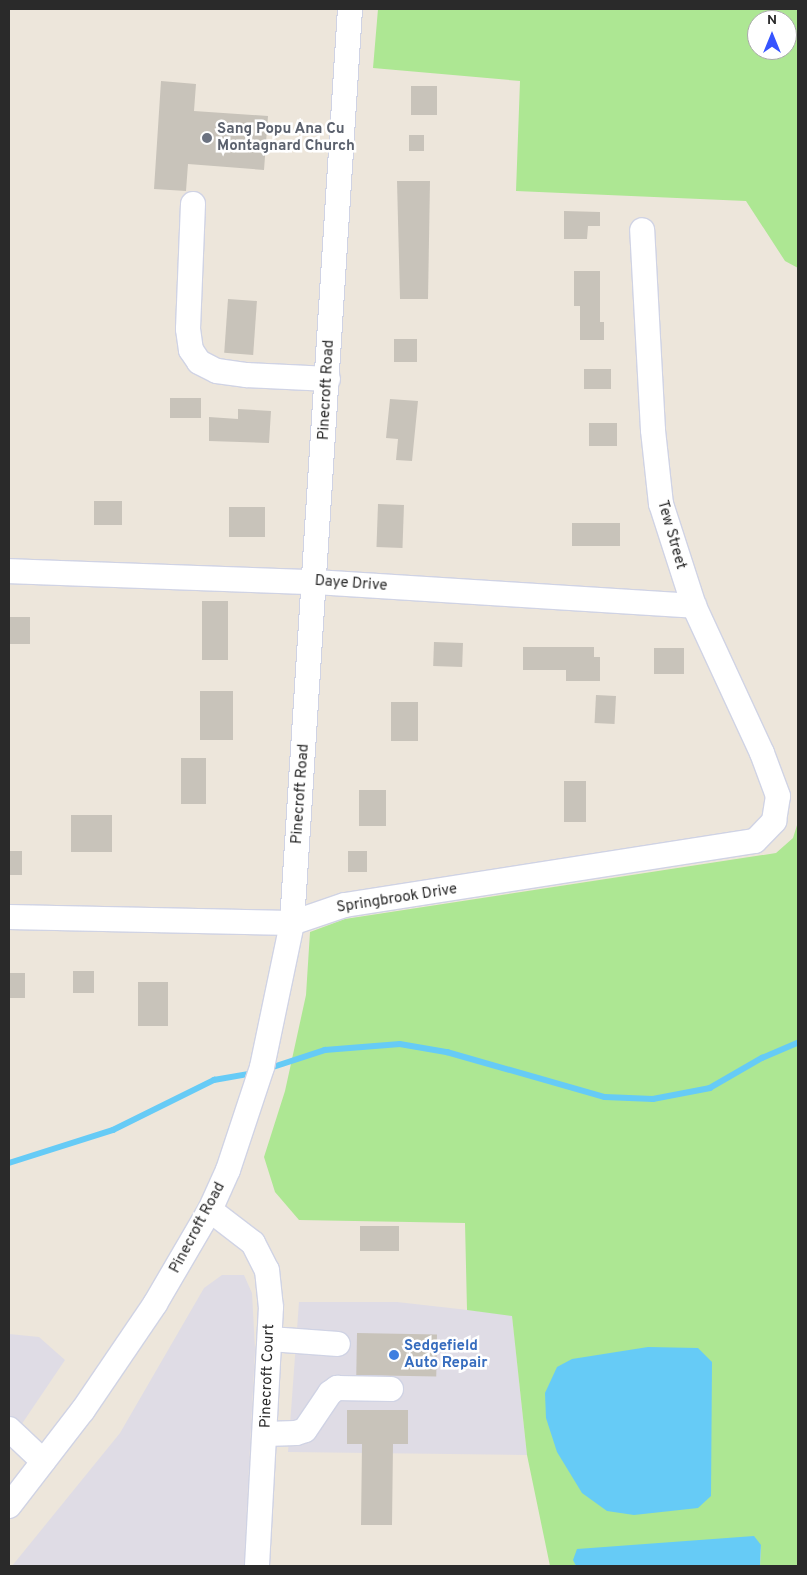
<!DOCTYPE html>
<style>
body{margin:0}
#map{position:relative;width:807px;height:1575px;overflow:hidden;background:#ede6db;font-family:Overpass,sans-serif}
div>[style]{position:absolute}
.industrial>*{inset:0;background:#dfdce5}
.green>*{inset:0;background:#ade793}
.water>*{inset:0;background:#66cbf6}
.stream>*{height:5.5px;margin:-2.75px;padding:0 2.75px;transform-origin:2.75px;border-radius:2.75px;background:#66cbf6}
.building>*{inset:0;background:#c8c3ba;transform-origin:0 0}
.roads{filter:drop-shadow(1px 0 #d0d3e4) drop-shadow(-1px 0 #d0d3e4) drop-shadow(0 1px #d0d3e4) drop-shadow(0 -1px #d0d3e4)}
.minor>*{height:24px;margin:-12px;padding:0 12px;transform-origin:12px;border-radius:12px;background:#fff}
.dots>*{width:14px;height:14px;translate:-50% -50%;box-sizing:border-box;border:2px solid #fff;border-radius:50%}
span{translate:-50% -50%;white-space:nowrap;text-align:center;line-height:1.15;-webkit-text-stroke:5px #fff;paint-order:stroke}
.worship-label{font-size:15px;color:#5b616d;font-weight:700}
.left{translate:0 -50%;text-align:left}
.street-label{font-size:15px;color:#2a2a2a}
.shop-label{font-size:15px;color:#366cbe;font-weight:700}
.frame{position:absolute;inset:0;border:10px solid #2a2a2a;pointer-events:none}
.north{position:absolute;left:747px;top:10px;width:50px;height:50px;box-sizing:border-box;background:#fff;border:1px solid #aaa;border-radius:50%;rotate:0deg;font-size:14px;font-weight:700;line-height:20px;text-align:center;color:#2a2a2a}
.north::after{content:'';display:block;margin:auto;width:18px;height:22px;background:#3654ff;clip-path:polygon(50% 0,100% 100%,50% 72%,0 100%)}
</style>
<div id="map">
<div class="industrial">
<i style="clip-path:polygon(222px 1275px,244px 1275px,252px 1293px,255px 1349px,244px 1566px,12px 1566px,120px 1433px,204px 1288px)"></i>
<i style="clip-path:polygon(299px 1302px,397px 1302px,512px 1315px,527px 1455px,288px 1452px)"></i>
<i style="clip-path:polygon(9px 1334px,39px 1337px,65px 1360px,9px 1443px)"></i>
</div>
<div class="green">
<i style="clip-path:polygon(evenodd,378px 9px,798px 9px,798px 268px,785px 261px,746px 201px,516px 191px,520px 81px,373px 68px,378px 9px,757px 20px,787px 20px,787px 50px,757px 50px,757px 20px)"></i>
<i style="clip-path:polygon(798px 822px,798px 1566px,760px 1566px,761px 1545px,574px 1560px,576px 1566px,550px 1566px,527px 1455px,512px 1316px,467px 1310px,465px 1223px,299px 1220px,275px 1192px,264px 1157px,285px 1091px,306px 995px,310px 932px,345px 919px,776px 853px,793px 838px)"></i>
</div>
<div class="water">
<i style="clip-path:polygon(648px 1347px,698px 1348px,712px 1362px,711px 1496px,698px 1508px,634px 1515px,607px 1511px,582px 1493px,557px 1452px,546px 1418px,545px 1393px,557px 1367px,572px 1359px)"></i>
<i style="clip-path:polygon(754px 1536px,761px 1545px,760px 1566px,576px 1566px,573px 1560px,577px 1549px)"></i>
</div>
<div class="stream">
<i style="left:267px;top:1069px;width:61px;rotate:-18.1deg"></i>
<i style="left:325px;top:1050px;width:75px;rotate:-4.6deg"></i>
<i style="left:400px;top:1044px;width:48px;rotate:9.7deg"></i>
<i style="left:447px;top:1052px;width:164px;rotate:15.9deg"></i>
<i style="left:605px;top:1097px;width:48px;rotate:2.4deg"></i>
<i style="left:653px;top:1099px;width:58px;rotate:-10.9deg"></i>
<i style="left:710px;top:1088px;width:60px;rotate:-30deg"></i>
<i style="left:762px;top:1058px;width:39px;rotate:-23deg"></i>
<i style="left:9px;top:1163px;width:109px;rotate:-17.6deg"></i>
<i style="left:113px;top:1130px;width:113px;rotate:-26.3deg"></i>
<i style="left:214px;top:1080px;width:41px;rotate:-9.9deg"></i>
</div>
<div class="building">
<i style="clip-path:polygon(161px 81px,196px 84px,194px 111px,268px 116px,264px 170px,188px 164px,186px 191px,154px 189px)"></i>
<i style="left:411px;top:86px;width:26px;height:29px"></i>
<i style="left:409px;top:135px;width:15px;height:16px"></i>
<i style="clip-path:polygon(397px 181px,430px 181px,428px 299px,400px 299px)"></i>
<i style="clip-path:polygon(564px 211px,600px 212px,600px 226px,588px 226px,587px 239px,564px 239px)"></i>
<i style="clip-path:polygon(574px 271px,600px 271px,600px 322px,604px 322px,604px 340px,580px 340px,580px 306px,574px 306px)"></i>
<i style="left:228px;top:299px;width:29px;height:54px;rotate:4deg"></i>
<i style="left:394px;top:339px;width:23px;height:23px"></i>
<i style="left:584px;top:369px;width:27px;height:20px"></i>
<i style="left:170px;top:398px;width:31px;height:20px"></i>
<i style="clip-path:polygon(390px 399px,418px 401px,412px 461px,396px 460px,398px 439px,386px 438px)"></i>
<i style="clip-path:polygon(238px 409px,271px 411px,269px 443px,209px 441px,209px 417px,238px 419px)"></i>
<i style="left:589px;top:423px;width:28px;height:23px"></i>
<i style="left:94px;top:501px;width:28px;height:24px"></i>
<i style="left:378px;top:504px;width:26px;height:43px;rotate:2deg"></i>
<i style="left:229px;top:507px;width:36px;height:30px"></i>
<i style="left:572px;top:523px;width:48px;height:23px"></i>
<i style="left:202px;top:601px;width:26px;height:59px"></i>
<i style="left:9px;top:617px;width:21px;height:27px"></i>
<i style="left:434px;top:642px;width:29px;height:24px;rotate:2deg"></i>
<i style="clip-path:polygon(523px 647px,594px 647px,594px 657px,600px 657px,600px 681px,566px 681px,566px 670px,523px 670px)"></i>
<i style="left:654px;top:648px;width:30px;height:26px"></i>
<i style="left:200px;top:691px;width:33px;height:49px"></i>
<i style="left:596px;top:695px;width:20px;height:28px;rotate:3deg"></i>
<i style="left:391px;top:702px;width:27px;height:39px"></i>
<i style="left:181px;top:758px;width:25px;height:46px"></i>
<i style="left:564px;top:781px;width:22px;height:41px"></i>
<i style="left:359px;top:790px;width:27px;height:36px"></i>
<i style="left:71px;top:815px;width:41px;height:37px"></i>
<i style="left:9px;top:851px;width:13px;height:24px"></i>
<i style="left:348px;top:851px;width:19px;height:21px"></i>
<i style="left:73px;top:971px;width:21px;height:22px"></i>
<i style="left:9px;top:973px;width:16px;height:25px"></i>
<i style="left:138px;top:982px;width:30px;height:44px"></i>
<i style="left:360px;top:1226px;width:39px;height:25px"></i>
<i style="left:357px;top:1333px;width:80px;height:42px;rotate:1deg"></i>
<i style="clip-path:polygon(347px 1410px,408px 1410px,408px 1444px,393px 1444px,392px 1525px,361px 1525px,362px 1444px,347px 1444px)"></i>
</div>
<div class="roads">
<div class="minor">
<i style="left:193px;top:204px;width:125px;rotate:92.3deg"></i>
<i style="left:188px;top:329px;width:21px;rotate:82deg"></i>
<i style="left:191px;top:350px;width:14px;rotate:56deg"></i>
<i style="left:199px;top:362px;width:20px;rotate:27deg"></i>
<i style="left:217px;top:371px;width:30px;rotate:8deg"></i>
<i style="left:247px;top:375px;width:81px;rotate:2.8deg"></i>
<i style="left:9px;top:571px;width:306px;rotate:2.1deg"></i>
<i style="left:315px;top:582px;width:380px;rotate:3.6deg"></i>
<i style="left:9px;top:917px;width:283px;rotate:1.2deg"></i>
<i style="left:292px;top:923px;width:56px;rotate:-18.8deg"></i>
<i style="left:345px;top:905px;width:415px;rotate:-8.9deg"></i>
<i style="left:755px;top:841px;width:28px;rotate:-46deg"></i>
<i style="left:774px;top:821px;width:25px;rotate:-81deg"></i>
<i style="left:778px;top:796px;width:46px;rotate:-110.4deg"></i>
<i style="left:762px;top:753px;width:162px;rotate:-114.8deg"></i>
<i style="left:694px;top:606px;width:107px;rotate:-107.9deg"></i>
<i style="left:661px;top:504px;width:74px;rotate:-96.2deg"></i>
<i style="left:653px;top:430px;width:200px;rotate:-93.1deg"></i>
<i style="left:210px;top:1210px;width:54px;rotate:37.5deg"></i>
<i style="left:253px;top:1243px;width:30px;rotate:63deg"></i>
<i style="left:267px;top:1270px;width:37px;rotate:84deg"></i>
<i style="left:271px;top:1307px;width:259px;rotate:93.1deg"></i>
<i style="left:270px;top:1339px;width:68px;rotate:4.2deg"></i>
<i style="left:9px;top:1429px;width:47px;rotate:43.3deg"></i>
<i style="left:266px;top:1434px;width:30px;rotate:-2deg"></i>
<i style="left:296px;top:1433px;width:9px;rotate:-18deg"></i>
<i style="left:305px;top:1430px;width:45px;rotate:-56deg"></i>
<i style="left:330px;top:1393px;width:9px;rotate:-36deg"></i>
<i style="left:337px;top:1388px;width:54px;rotate:1.1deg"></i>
<i style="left:9px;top:1506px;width:121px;rotate:-52.4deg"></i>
<i style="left:83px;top:1410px;width:128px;rotate:-55.8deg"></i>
<i style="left:155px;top:1304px;width:109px;rotate:-59.7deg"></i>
<i style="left:210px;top:1210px;width:44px;rotate:-65.8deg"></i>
<i style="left:228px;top:1170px;width:108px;rotate:-71.7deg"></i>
<i style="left:262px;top:1067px;width:147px;rotate:-78.2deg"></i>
<i style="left:292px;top:923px;width:916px;rotate:-86.37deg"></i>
</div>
</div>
<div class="dots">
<i style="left:207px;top:138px;background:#6b7280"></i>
<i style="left:394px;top:1355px;background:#3f7fe0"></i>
</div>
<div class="worship-label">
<span class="left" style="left:217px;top:138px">Sang Popu Ana Cu<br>Montagnard Church</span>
</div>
<div class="street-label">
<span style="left:327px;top:390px;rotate:-87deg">Pinecroft Road</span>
<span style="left:671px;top:535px;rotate:74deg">Tew Street</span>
<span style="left:351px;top:584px;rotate:4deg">Daye Drive</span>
<span style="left:301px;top:794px;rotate:-86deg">Pinecroft Road</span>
<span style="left:397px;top:899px;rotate:-9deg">Springbrook Drive</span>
<span style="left:198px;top:1228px;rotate:-62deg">Pinecroft Road</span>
<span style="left:268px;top:1376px;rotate:-88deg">Pinecroft Court</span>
</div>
<div class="shop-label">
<span class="left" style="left:404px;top:1355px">Sedgefield<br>Auto Repair</span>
</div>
<div class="frame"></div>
<div class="north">N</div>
</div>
